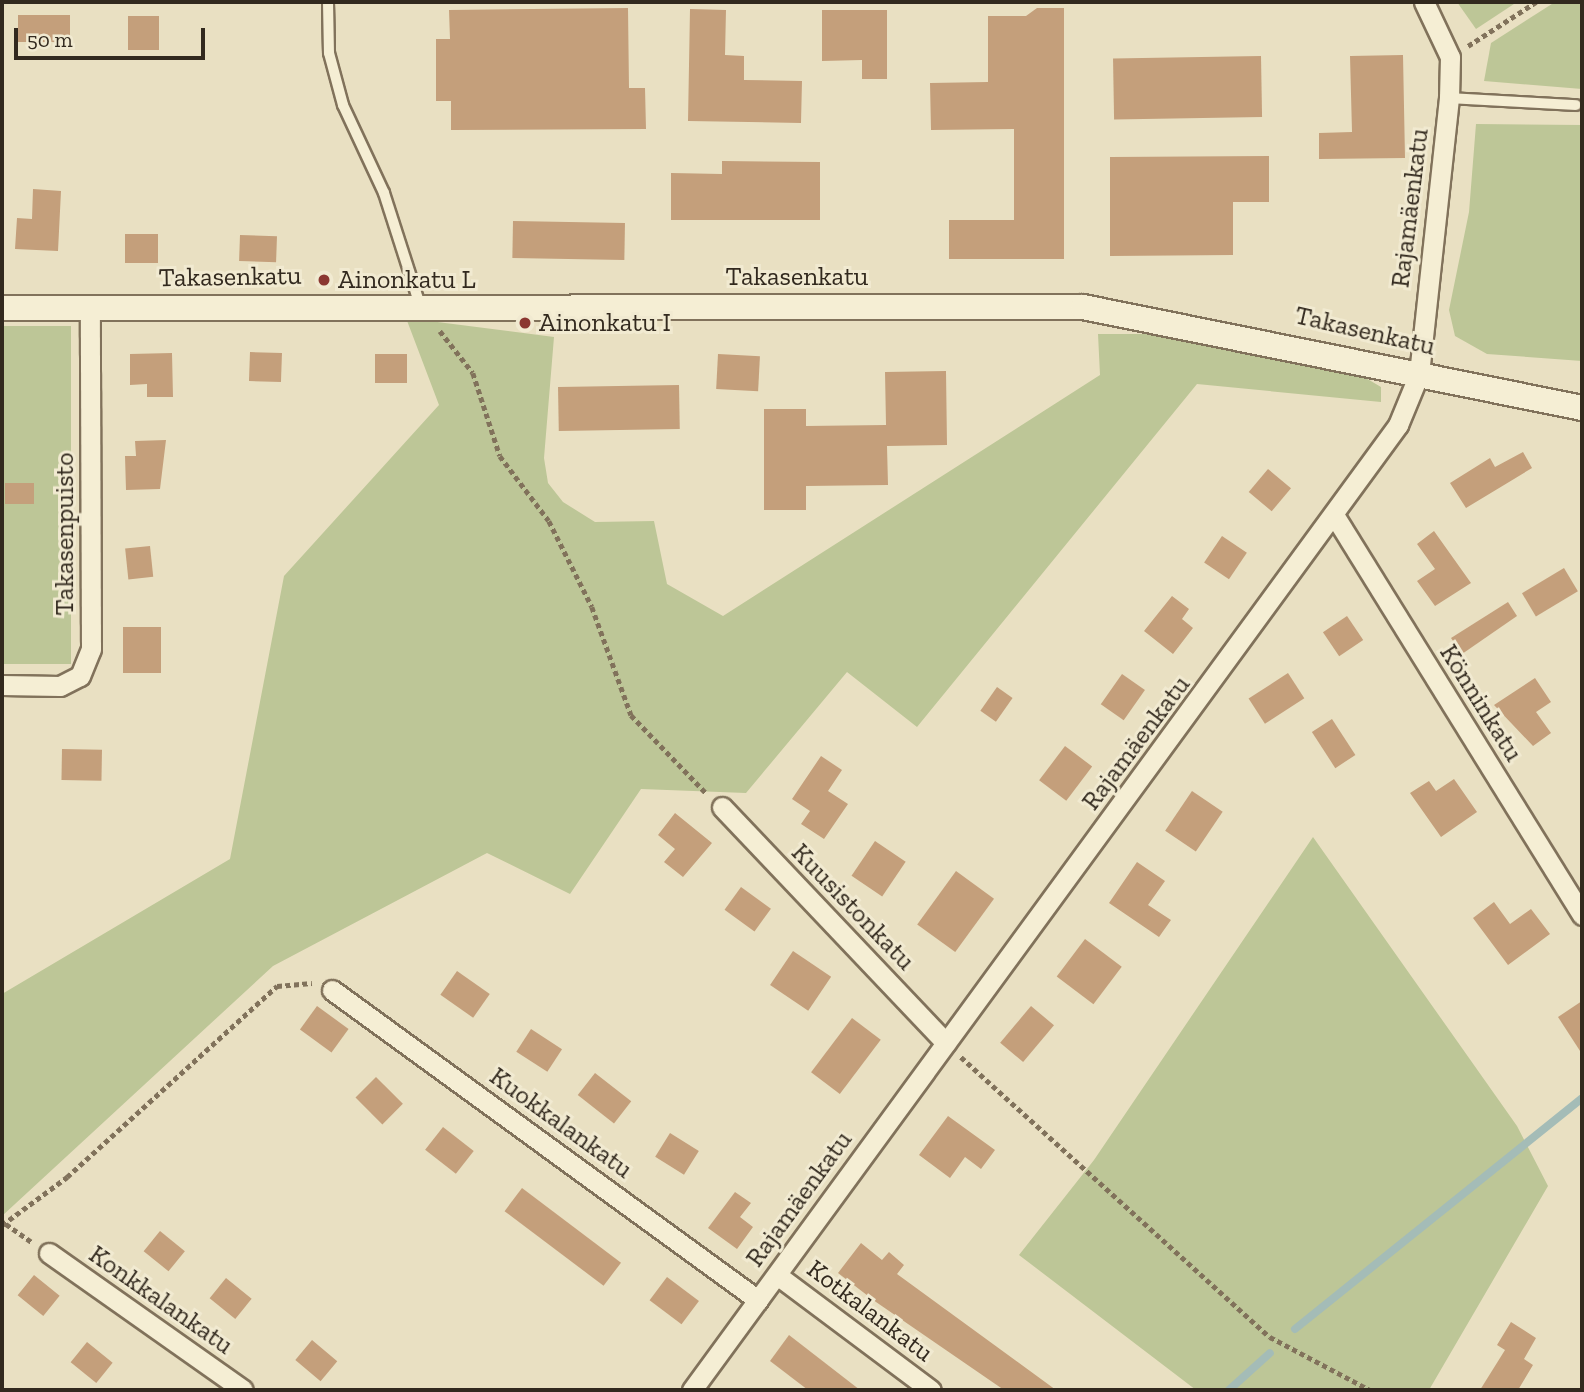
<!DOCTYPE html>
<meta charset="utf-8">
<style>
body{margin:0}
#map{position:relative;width:1584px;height:1392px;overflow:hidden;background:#e9e0c2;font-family:"Zilla Slab",serif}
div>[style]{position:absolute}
.green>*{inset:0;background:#bdc697;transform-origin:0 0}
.stream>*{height:8px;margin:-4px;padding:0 4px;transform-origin:4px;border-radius:4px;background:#a4bcb7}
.building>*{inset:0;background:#c49f7b;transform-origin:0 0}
.path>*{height:4.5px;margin-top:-2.25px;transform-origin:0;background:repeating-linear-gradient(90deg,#81725b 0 5px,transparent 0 8.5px)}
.roads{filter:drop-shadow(2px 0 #81725b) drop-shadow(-2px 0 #81725b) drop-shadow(0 2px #81725b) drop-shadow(0 -2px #81725b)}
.service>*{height:10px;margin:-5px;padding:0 5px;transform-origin:5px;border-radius:5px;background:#f5eed4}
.minor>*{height:19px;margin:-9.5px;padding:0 9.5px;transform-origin:9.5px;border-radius:9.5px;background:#f5eed4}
.tertiary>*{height:24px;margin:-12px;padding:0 12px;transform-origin:12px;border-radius:12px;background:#f5eed4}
.dots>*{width:19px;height:19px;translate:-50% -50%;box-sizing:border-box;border:4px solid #f1ead1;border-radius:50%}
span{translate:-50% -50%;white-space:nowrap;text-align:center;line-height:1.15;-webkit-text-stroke:6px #f1ead1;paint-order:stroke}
.street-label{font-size:26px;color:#32291e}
.poi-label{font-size:26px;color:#32291e}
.left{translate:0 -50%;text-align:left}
.frame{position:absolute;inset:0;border:4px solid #32291e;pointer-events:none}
.scale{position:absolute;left:14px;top:28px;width:191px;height:32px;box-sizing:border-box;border:4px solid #32291e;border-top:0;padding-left:9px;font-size:21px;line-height:24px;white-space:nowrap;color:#32291e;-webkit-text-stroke:5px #f1ead1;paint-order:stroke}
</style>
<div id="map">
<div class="green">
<i style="clip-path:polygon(1457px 2px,1517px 2px,1476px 29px)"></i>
<i style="clip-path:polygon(1555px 2px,1582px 2px,1582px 89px,1484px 81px,1491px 43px)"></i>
<i style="clip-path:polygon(1476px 124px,1582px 125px,1582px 361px,1487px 354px,1455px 336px,1449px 310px,1469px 212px)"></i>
<i style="clip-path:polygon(406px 318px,554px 337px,544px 458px,548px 483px,563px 502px,595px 522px,654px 521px,667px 584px,723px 616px,1100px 375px,1098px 334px,1151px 334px,1364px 377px,1381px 387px,1381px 402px,1197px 384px,917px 727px,847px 672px,746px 793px,641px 789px,570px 894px,487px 853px,273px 966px,2px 1216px,2px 994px,230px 859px,284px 576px,439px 405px)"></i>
<i style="left:2px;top:326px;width:69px;height:338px"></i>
<i style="clip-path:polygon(1313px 837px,1517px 1126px,1548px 1186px,1429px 1390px,1196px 1390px,1019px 1255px,1094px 1160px)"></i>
</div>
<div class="stream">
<i style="left:1295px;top:1329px;width:368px;rotate:-38.8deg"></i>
<i style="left:1229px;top:1390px;width:55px;rotate:-42.1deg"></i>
</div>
<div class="building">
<i style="clip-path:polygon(628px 8px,629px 88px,645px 88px,646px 129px,451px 130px,451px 101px,436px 101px,436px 39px,450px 39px,449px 10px)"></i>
<i style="clip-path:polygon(1037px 8px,1064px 8px,1064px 259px,949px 259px,949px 220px,1014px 220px,1014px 129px,931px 130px,930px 83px,988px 82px,988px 16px,1026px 16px)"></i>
<i style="clip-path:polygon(690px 9px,726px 10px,725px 55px,744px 56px,744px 80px,802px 81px,801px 123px,688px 121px)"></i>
<i style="clip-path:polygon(822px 10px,887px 10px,887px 79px,862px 79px,862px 60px,822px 61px)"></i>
<i style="left:18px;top:15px;width:52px;height:27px"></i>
<i style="left:128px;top:16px;width:31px;height:34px"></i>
<i style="clip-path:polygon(1403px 55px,1405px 158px,1319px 159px,1319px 133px,1352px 132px,1350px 56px)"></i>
<i style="left:1261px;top:56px;width:61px;height:148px;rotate:89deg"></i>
<i style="clip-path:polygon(1269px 156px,1269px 202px,1233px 202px,1233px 255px,1110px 256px,1110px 157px)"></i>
<i style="clip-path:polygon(722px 161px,820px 162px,820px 220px,671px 220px,671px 173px,722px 174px)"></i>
<i style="clip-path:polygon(33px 189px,61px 191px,58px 251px,15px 249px,17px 218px,32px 219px)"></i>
<i style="left:513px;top:221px;width:112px;height:37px;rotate:1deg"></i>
<i style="left:125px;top:234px;width:33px;height:29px"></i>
<i style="left:240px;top:235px;width:37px;height:26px;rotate:2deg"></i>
<i style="left:250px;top:352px;width:32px;height:29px;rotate:2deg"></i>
<i style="clip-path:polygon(172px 353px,173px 397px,147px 397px,147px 384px,130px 385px,130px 354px)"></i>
<i style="left:375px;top:354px;width:32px;height:29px"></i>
<i style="left:718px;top:354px;width:42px;height:35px;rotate:3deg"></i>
<i style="clip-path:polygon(946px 371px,947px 445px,887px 446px,888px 485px,806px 486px,806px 510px,764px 510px,764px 409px,806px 409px,806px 426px,886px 425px,885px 372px)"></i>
<i style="left:679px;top:385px;width:44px;height:121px;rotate:89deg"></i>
<i style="clip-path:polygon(166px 440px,160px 489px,126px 490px,125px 456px,136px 456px,135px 441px)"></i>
<i style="clip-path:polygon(1523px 452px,1532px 468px,1466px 508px,1450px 483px,1490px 458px,1495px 467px)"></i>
<i style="left:1268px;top:469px;width:30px;height:30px;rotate:40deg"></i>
<i style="left:5px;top:483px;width:29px;height:21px"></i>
<i style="clip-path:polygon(1434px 531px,1471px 583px,1435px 606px,1417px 581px,1435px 569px,1417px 544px)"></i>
<i style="left:1222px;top:536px;width:30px;height:32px;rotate:34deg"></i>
<i style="left:150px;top:546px;width:31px;height:25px;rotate:84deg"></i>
<i style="left:1564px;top:568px;width:27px;height:49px;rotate:59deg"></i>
<i style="clip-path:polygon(1172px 596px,1189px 609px,1182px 619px,1193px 628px,1173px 654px,1144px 631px)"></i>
<i style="clip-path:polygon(1508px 602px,1517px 616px,1462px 654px,1451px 638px)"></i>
<i style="left:1347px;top:616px;width:29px;height:29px;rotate:56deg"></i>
<i style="left:123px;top:627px;width:38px;height:46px"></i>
<i style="left:1288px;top:673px;width:30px;height:47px;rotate:57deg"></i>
<i style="left:1122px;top:674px;width:28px;height:37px;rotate:35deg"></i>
<i style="clip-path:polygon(1535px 678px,1551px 702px,1536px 712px,1551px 733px,1533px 746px,1494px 705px)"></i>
<i style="left:997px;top:687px;width:19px;height:29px;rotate:35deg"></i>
<i style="left:1332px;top:719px;width:43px;height:24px;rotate:57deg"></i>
<i style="left:1065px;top:746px;width:34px;height:43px;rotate:37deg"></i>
<i style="left:62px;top:749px;width:40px;height:31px;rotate:1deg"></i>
<i style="clip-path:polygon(821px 756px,842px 770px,828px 791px,848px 804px,824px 839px,801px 824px,810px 811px,792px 799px)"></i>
<i style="clip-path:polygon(1454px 779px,1477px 812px,1441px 837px,1410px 793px,1429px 781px,1436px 791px)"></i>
<i style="left:1192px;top:791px;width:37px;height:48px;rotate:34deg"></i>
<i style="clip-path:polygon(675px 813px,712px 843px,683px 877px,664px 862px,675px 849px,658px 835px)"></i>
<i style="left:875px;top:841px;width:37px;height:42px;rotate:34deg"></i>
<i style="clip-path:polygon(1137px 862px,1165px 881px,1148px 905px,1171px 920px,1159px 937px,1109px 903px)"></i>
<i style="left:956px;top:871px;width:47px;height:66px;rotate:36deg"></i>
<i style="left:741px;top:887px;width:37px;height:28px;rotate:36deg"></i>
<i style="clip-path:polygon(1494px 902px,1510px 924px,1531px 909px,1550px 934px,1508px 965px,1473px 918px)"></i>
<i style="left:1085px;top:939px;width:46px;height:47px;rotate:37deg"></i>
<i style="left:793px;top:951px;width:46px;height:41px;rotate:34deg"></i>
<i style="left:457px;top:971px;width:40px;height:29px;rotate:35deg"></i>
<i style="clip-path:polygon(1582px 1001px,1582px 1054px,1558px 1017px)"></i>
<i style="left:317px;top:1006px;width:39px;height:29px;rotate:36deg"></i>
<i style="left:1031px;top:1006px;width:30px;height:48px;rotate:40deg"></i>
<i style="left:852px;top:1018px;width:36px;height:68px;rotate:37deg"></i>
<i style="left:531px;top:1029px;width:37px;height:27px;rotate:33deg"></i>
<i style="left:595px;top:1073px;width:46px;height:28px;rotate:38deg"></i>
<i style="left:376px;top:1077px;width:38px;height:29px;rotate:45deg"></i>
<i style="clip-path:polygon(948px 1116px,995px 1150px,981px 1169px,965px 1157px,950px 1178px,919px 1155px)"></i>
<i style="left:443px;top:1127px;width:39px;height:29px;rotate:38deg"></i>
<i style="left:670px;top:1133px;width:34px;height:28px;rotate:32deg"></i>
<i style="left:522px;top:1188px;width:124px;height:29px;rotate:37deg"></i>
<i style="clip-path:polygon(735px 1192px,751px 1203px,740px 1217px,753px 1227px,737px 1249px,708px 1228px)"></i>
<i style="left:160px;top:1231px;width:32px;height:26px;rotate:39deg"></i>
<i style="clip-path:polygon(861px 1243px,882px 1260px,889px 1252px,904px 1265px,897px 1274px,1056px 1390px,1004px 1390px,876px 1302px,838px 1273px)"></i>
<i style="left:34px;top:1275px;width:33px;height:26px;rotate:39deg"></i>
<i style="left:667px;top:1277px;width:40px;height:29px;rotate:37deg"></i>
<i style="left:226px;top:1278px;width:33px;height:26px;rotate:39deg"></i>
<i style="clip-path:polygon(1511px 1322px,1536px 1338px,1524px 1359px,1533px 1365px,1518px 1390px,1480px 1390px,1505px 1350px,1497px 1345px)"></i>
<i style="clip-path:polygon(789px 1335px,860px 1390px,808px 1390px,770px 1361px)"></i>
<i style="left:312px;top:1340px;width:33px;height:26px;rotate:40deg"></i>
<i style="left:87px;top:1342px;width:33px;height:26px;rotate:39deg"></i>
</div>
<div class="path">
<i style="left:1468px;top:46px;width:81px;rotate:-32.9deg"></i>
<i style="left:440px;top:331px;width:53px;rotate:51.8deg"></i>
<i style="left:473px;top:373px;width:87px;rotate:72deg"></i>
<i style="left:500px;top:456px;width:81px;rotate:53deg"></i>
<i style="left:549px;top:521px;width:96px;rotate:63.4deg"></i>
<i style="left:592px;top:607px;width:115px;rotate:70.1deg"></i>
<i style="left:631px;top:715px;width:108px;rotate:46.1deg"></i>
<i style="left:961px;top:1057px;width:417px;rotate:42.2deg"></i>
<i style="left:1270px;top:1337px;width:113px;rotate:27.9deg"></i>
<i style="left:6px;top:1224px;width:33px;rotate:35deg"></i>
<i style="left:2px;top:1225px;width:81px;rotate:-36.4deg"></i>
<i style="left:67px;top:1177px;width:284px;rotate:-42.3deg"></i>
<i style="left:277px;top:986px;width:35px;rotate:-5deg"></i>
</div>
<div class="roads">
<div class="service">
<i style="left:328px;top:2px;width:51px;rotate:88.9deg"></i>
<i style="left:329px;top:53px;width:54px;rotate:74.9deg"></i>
<i style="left:343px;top:105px;width:97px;rotate:65deg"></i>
<i style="left:384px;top:193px;width:118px;rotate:72.2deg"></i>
<i style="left:1449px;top:98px;width:127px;rotate:3.2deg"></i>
</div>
<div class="minor">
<i style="left:1336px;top:518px;width:467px;rotate:58.2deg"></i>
<i style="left:2px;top:685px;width:58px;rotate:1deg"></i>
<i style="left:60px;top:686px;width:22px;rotate:-27deg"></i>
<i style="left:80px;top:676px;width:29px;rotate:-68deg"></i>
<i style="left:91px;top:649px;width:340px;rotate:-90.2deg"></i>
<i style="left:722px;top:807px;width:325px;rotate:46.5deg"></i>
<i style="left:332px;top:990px;width:527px;rotate:36.04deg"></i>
<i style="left:49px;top:1253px;width:237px;rotate:35.2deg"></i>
<i style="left:777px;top:1275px;width:192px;rotate:36.8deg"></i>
<i style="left:692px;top:1390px;width:1196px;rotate:-53.81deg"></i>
<i style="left:1398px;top:425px;width:55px;rotate:-67.6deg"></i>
<i style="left:1419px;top:374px;width:278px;rotate:-83.8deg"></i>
<i style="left:1449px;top:98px;width:41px;rotate:-88.6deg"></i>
<i style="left:1450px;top:57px;width:61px;rotate:-115.3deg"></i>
</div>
<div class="tertiary">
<i style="left:2px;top:308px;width:1081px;rotate:-0.05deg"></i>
<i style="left:1083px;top:307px;width:509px;rotate:11.44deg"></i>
</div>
</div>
<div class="dots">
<i style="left:324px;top:280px;background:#8b3731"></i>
<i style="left:525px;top:323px;background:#8b3731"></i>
</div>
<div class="street-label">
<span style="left:1410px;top:208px;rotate:-83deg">Rajamäenkatu</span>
<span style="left:230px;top:277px;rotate:-1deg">Takasenkatu</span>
<span style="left:797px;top:277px">Takasenkatu</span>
<span style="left:1365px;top:331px;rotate:13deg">Takasenkatu</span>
<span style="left:65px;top:534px;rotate:-90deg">Takasenpuisto</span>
<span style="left:1481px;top:703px;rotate:58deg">Könninkatu</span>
<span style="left:1136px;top:743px;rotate:-53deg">Rajamäenkatu</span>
<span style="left:853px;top:907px;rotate:46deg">Kuusistonkatu</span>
<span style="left:561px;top:1123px;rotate:36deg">Kuokkalankatu</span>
<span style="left:799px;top:1199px;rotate:-54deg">Rajamäenkatu</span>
<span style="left:161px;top:1300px;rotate:35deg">Konkkalankatu</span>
<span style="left:870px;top:1311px;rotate:37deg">Kotkalankatu</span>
</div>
<div class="poi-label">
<span class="left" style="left:338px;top:280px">Ainonkatu L</span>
<span class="left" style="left:539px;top:323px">Ainonkatu I</span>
</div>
<div class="frame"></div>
<div class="scale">50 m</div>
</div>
